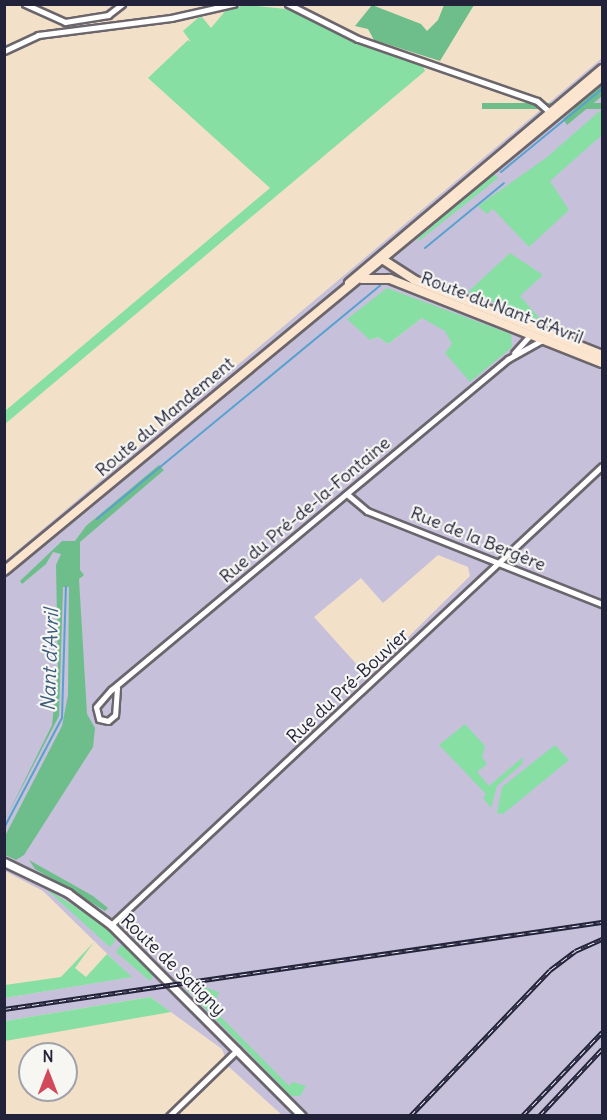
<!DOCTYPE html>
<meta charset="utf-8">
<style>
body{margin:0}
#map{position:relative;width:607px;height:1120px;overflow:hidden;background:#f2e1c8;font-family:Delius,sans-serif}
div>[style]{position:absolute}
.industrial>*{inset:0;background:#c6c0da}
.green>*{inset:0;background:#87dfa4}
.forest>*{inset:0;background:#6dbe8a;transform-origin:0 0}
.stream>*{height:2px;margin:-1px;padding:0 1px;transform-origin:1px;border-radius:1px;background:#58a1cf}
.roads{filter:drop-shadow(2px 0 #6b656c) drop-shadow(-2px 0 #6b656c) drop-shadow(0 2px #6b656c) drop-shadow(0 -2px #6b656c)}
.minor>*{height:5px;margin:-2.5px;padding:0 2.5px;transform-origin:2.5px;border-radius:2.5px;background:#fff}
.tertiary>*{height:7px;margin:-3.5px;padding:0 3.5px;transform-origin:3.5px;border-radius:3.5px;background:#fff}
.secondary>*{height:8px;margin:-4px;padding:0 4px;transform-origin:4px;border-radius:4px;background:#fce5cf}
.rail>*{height:4.5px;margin-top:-2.25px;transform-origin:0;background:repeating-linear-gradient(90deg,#f6f6f2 0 7px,#22223b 0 14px);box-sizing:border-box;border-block:2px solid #22223b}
span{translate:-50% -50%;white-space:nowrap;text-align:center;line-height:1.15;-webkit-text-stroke:4.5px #f6f6f2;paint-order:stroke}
.street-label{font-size:18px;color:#22223b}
.water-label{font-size:20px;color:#3a5b7e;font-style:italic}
.frame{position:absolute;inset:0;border:6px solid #22223b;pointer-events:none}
.north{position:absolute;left:18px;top:1042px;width:60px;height:60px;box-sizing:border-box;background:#f6f6f2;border:2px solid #a1a1a9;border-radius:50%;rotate:0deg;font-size:16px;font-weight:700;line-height:24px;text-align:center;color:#22223b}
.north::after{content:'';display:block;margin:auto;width:21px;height:27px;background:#d1495b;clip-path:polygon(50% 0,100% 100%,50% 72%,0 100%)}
</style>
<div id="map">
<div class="industrial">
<i style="clip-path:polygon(evenodd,602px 58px,602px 1115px,282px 1115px,229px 1067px,222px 1049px,150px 997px,5px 1021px,5px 998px,131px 977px,43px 891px,5px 871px,5px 561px,602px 58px,387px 288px,422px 318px,388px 344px,378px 337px,370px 340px,387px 288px,602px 58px,438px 555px,468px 567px,470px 576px,368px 677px,314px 617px,361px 578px,383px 603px,438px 555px)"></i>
</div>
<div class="green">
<i style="clip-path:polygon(246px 5px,296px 10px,351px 40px,421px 62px,425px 71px,5px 424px,5px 411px,270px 188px,148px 78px,188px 40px,191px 42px,183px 31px,198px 18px,202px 17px,211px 28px,227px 9px)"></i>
<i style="clip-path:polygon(602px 109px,602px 135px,550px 181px,569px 210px,529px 247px,493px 209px,487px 214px,478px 206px,546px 158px)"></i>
<i style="clip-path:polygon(494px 174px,498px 178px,419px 241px,417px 239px)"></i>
<i style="clip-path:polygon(510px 253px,543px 275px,520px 296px,542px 321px,468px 292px)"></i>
<i style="clip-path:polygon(387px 288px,511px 334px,512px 347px,470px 382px,445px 353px,452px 344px,445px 331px,422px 318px,388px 344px,378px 337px,370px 340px,347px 319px)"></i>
<i style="clip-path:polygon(465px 724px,485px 746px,482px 757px,487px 764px,477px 772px,489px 786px,523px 757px,522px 764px,497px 786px,491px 808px,483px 798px,486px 794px,439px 745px)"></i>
<i style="clip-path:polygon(555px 745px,569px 760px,503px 814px,497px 813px,502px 787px)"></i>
<i style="clip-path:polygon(45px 888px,92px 917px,114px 935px,115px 941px,110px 947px)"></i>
<i style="clip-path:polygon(94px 942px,75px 968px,86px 977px,107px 954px,132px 977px,5px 998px,5px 985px,61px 977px)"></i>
<i style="clip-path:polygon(121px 945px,128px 947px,154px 974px,150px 981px,116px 952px)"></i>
<i style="clip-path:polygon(203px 987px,219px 992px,212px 1008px,289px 1086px,293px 1082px,306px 1086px,300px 1096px,291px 1096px,185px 988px)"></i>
<i style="clip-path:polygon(150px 997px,171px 1012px,5px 1041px,5px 1021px)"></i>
</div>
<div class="forest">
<i style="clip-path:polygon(372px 5px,421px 24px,427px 31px,438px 20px,444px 5px,474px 5px,440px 61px,374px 40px,368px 29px,355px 26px)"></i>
<i style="clip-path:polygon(602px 85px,602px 96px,567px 125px,563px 119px)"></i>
<i style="left:602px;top:103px;width:6px;height:120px;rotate:90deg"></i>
<i style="clip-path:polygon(159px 465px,164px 470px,80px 542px,80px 570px,84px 575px,79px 579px,87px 714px,95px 728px,93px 747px,24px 855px,16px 860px,5px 855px,5px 836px,62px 726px,68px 695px,69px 587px,63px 587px,59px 716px,5px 820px,52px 725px,58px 669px,56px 565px,61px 554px,53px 552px,46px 564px,22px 584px,20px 581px,62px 541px,75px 541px,86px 526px)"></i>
<i style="clip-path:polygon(29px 860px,93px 896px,108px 908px,105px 911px,35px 869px)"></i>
</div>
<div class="stream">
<i style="left:501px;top:172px;width:131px;rotate:-39.4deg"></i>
<i style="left:425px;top:248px;width:102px;rotate:-39.4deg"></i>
<i style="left:97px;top:519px;width:367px;rotate:-39.5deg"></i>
<i style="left:4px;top:828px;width:124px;rotate:-62.2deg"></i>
<i style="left:62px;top:718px;width:131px;rotate:-88.3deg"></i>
</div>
<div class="roads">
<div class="minor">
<i style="left:25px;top:4px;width:44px;rotate:24.2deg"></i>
<i style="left:65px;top:22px;width:44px;rotate:-9.2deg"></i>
<i style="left:108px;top:15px;width:18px;rotate:-38deg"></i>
<i style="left:288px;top:4px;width:78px;rotate:26.6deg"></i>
<i style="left:358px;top:39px;width:189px;rotate:19.1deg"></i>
<i style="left:537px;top:101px;width:21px;rotate:41deg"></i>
<i style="left:4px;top:51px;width:38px;rotate:-25deg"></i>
<i style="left:38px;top:35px;width:134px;rotate:-7.3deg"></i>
<i style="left:171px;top:18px;width:64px;rotate:-12.7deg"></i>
<i style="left:514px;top:353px;width:25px;rotate:-48deg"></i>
<i style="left:348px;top:495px;width:25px;rotate:40deg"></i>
<i style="left:367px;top:511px;width:253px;rotate:21.6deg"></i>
<i style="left:117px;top:688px;width:27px;rotate:94deg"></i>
<i style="left:115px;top:715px;width:9px;rotate:139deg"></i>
<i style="left:108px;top:721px;width:9px;rotate:-167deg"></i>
<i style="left:99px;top:719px;width:12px;rotate:-104deg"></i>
<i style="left:96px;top:707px;width:23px;rotate:-49deg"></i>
<i style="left:111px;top:690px;width:517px;rotate:-39.82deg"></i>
<i style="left:508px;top:359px;width:39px;rotate:-29deg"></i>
<i style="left:111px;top:925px;width:672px;rotate:-43.07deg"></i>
<i style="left:169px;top:1116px;width:95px;rotate:-44.1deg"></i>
</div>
<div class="tertiary">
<i style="left:4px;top:862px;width:71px;rotate:25.8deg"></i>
<i style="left:68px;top:893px;width:54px;rotate:36.7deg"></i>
<i style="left:111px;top:925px;width:270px;rotate:45deg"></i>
</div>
<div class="secondary">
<i style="left:382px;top:259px;width:38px;rotate:33deg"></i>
<i style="left:414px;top:280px;width:202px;rotate:21.7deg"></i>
<i style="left:362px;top:279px;width:28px"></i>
<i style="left:390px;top:279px;width:228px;rotate:21.6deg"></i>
<i style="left:349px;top:283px;width:331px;rotate:-40.2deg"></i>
<i style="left:4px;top:571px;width:776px;rotate:-39.56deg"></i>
</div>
</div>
<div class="rail">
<i style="left:4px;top:1009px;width:604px;rotate:-8.28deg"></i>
<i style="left:410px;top:1116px;width:202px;rotate:-46.2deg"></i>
<i style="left:550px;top:970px;width:31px;rotate:-37deg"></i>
<i style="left:575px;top:951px;width:30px;rotate:-24deg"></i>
<i style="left:522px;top:1116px;width:116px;rotate:-46.4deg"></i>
<i style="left:539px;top:1116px;width:92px;rotate:-46.8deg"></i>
</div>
<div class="street-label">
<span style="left:502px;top:308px;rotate:21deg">Route du Nant-d'Avril</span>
<span style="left:165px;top:417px;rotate:-40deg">Route du Mandement</span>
<span style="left:305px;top:510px;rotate:-40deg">Rue du Pré-de-la-Fontaine</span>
<span style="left:478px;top:539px;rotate:22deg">Rue de la Bergère</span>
<span style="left:348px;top:686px;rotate:-43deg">Rue du Pré-Bouvier</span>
<span style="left:173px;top:965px;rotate:44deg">Route de Satigny</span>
</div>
<div class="water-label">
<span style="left:49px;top:660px;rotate:-88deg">Nant d'Avril</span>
</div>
<div class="frame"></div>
<div class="north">N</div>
</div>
